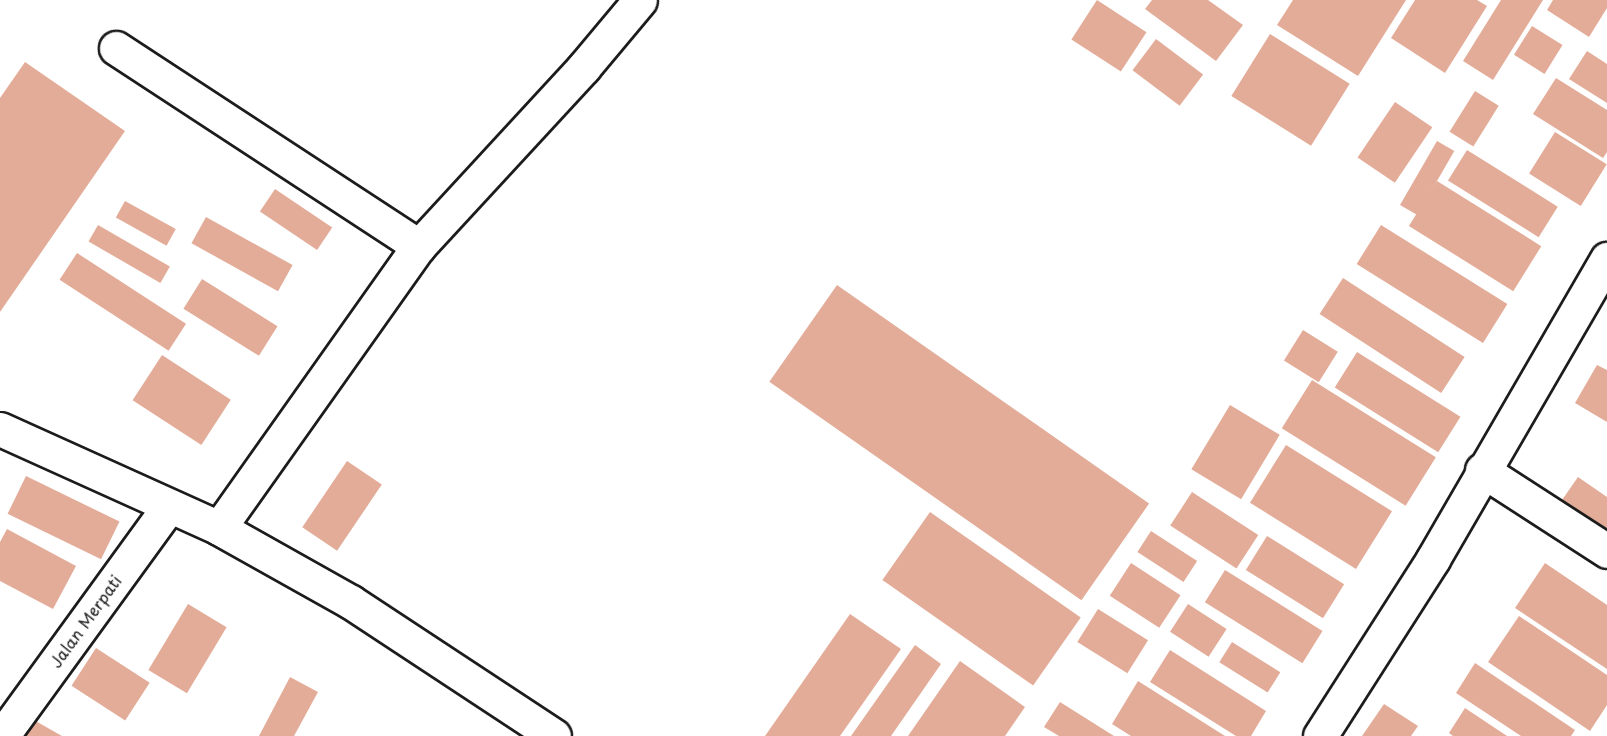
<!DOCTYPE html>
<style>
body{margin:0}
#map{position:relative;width:1607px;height:736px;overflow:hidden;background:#fff;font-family:"Playpen Sans",sans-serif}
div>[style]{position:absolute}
.building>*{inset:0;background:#e3ac98;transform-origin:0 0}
.roads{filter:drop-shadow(2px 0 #1c1c1c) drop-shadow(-2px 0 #1c1c1c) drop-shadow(0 2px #1c1c1c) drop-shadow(0 -2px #1c1c1c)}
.street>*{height:33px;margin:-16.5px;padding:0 16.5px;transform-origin:16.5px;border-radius:16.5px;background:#fff}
span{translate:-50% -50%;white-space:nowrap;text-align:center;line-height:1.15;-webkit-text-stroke:4.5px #fff;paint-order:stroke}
.street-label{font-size:16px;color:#1c1c1c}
</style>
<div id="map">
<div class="building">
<i style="left:1097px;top:0;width:59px;height:47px;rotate:33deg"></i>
<i style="clip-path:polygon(1152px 0,1208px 0,1243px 25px,1216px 61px,1145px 9px)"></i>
<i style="clip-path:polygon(1293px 0,1406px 0,1358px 76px,1277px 25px)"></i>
<i style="clip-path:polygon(1415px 0,1477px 0,1487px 6px,1445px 73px,1391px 38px)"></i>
<i style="clip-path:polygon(1501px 0,1543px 0,1493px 80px,1463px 61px)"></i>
<i style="clip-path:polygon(1553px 0,1607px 0,1607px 8px,1589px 37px,1547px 10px)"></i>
<i style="left:1532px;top:26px;width:36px;height:34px;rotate:32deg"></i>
<i style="left:1270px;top:34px;width:94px;height:73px;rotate:32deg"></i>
<i style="left:1156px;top:39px;width:59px;height:39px;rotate:37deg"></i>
<i style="clip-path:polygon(1587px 51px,1607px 64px,1607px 103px,1569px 79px)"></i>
<i style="clip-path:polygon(25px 62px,125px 131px,0 312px,0 98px)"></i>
<i style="clip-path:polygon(1556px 78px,1607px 110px,1607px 152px,1603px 158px,1533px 114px)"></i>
<i style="left:1475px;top:91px;width:28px;height:48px;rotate:32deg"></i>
<i style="left:1395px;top:102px;width:45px;height:67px;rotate:34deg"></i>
<i style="left:1555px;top:132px;width:61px;height:49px;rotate:32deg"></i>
<i style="left:1437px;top:141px;width:20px;height:74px;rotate:30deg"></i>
<i style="left:1467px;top:150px;width:107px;height:36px;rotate:32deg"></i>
<i style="left:1437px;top:181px;width:123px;height:53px;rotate:32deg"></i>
<i style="left:275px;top:189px;width:69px;height:27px;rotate:34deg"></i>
<i style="left:125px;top:201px;width:58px;height:19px;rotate:29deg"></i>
<i style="left:206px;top:217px;width:99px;height:30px;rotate:29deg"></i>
<i style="left:98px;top:225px;width:83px;height:19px;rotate:30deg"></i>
<i style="left:1381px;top:225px;width:149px;height:46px;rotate:32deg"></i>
<i style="left:77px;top:253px;width:130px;height:32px;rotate:33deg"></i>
<i style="left:1343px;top:278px;width:145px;height:43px;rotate:33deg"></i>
<i style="left:202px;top:279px;width:89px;height:35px;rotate:32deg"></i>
<i style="left:837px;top:285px;width:381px;height:118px;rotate:35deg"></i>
<i style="left:1303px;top:330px;width:41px;height:36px;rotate:32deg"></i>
<i style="left:1357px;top:352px;width:122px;height:42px;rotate:32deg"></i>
<i style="left:162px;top:355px;width:82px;height:54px;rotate:33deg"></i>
<i style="clip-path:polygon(1597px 365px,1607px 370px,1607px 422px,1575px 403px)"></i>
<i style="left:1312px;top:380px;width:146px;height:57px;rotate:32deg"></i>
<i style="left:1230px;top:405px;width:58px;height:75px;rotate:31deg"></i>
<i style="left:1286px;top:445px;width:125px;height:68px;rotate:32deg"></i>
<i style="left:347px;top:461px;width:42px;height:80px;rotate:34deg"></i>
<i style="left:26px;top:476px;width:104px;height:42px;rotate:26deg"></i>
<i style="clip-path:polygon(1578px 477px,1607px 497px,1607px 530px,1562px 500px)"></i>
<i style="left:1192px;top:492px;width:79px;height:40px;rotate:33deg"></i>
<i style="left:930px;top:512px;width:184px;height:83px;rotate:35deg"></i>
<i style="clip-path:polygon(7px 529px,76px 566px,53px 609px,0 581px,0 542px)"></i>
<i style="left:1151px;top:531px;width:55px;height:25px;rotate:33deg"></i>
<i style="left:1267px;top:536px;width:91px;height:40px;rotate:32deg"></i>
<i style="left:1131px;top:563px;width:59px;height:39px;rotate:33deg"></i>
<i style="clip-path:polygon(1545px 563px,1607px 605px,1607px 669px,1515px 608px)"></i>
<i style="left:1225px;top:570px;width:115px;height:38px;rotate:32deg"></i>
<i style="left:188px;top:604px;width:45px;height:77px;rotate:31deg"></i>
<i style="left:1188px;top:604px;width:46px;height:33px;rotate:33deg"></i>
<i style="left:1098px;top:609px;width:59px;height:39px;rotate:32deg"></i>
<i style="clip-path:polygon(850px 614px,901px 649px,840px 736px,765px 736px)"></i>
<i style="clip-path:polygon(1519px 616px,1607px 675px,1607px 705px,1590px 731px,1488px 662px)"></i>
<i style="left:1232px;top:642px;width:57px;height:24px;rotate:32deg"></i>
<i style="clip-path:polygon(915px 645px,941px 664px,891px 736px,851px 736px)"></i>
<i style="left:96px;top:648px;width:64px;height:45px;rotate:33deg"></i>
<i style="clip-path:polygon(1170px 650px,1266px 711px,1251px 736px,1236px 736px,1150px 682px)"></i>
<i style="clip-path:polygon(960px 661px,1025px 707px,1005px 736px,908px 736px)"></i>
<i style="clip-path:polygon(1475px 663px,1575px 730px,1571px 736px,1521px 736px,1456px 693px)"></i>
<i style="clip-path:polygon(290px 677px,318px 692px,294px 736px,259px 736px)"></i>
<i style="clip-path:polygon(1138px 681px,1225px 736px,1131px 736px,1112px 724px)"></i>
<i style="clip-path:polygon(1060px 702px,1114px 736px,1059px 736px,1044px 727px)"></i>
<i style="clip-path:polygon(1384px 704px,1418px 726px,1411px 736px,1362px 736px)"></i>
<i style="clip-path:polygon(1465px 708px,1507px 736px,1453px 736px,1449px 733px)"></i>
<i style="clip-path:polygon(32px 719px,62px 736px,23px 736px)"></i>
</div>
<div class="roads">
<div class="street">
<i style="left:116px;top:48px;width:362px;rotate:33.2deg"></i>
<i style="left:0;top:429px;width:240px;rotate:24.3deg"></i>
<i style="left:219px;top:528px;width:151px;rotate:29.3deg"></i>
<i style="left:351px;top:602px;width:243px;rotate:33.4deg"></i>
<i style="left:1482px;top:470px;width:149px;rotate:32.9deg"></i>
<i style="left:219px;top:528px;width:346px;rotate:-54.7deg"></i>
<i style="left:419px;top:246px;width:243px;rotate:-47.3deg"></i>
<i style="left:584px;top:67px;width:87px;rotate:-50.1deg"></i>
<i style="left:2px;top:736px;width:284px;rotate:-54deg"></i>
<i style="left:1320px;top:736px;width:210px;rotate:-57.4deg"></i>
<i style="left:1433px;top:559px;width:347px;rotate:-59.9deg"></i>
</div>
</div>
<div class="street-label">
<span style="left:85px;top:621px;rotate:-54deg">Jalan Merpati</span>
</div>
</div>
